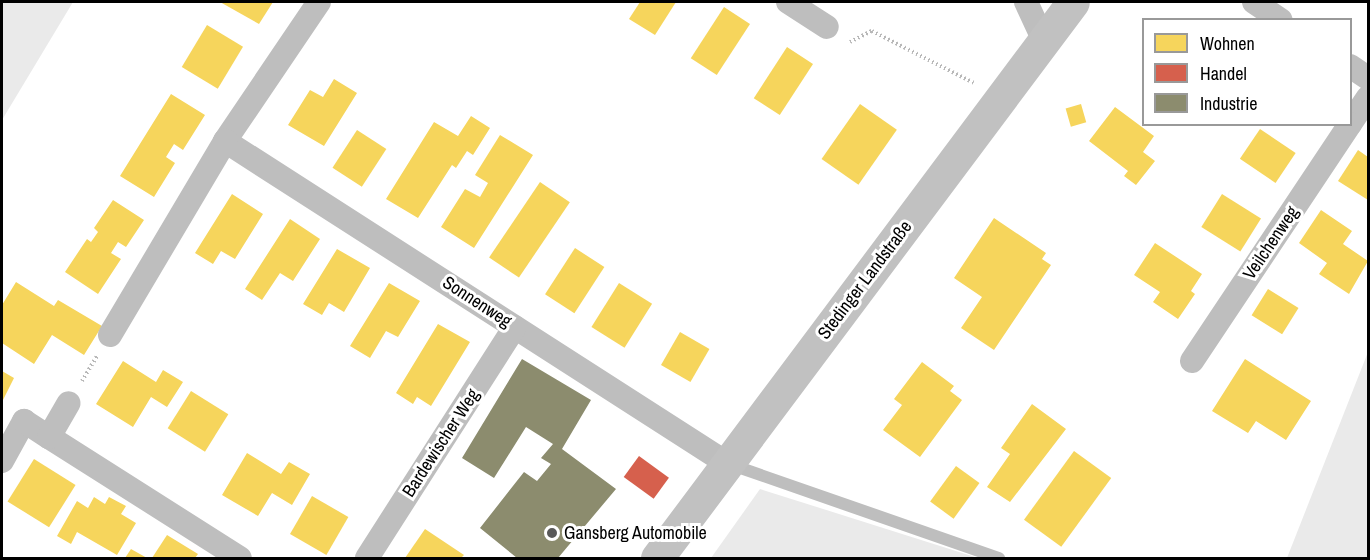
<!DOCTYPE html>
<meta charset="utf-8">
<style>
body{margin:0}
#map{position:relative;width:1370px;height:560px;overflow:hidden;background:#fff;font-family:"Archivo Narrow",sans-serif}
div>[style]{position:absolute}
.green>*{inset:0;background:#eaeaea}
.homes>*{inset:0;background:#f6d55c;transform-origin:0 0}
.shops>*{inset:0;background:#d6604d;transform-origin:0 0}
.industry>*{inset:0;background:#8c8c6e}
.path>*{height:4px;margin-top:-2px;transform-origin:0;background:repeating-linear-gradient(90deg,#b8b8b8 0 1.5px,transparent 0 4.5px)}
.service>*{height:12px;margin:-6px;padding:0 6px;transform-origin:6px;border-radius:6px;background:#bebebe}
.minor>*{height:24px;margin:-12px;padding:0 12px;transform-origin:12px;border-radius:12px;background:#bebebe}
.secondary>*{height:33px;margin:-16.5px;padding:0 16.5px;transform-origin:16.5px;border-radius:16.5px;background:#c1c1c1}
.dots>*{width:16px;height:16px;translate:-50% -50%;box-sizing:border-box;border:3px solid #fff;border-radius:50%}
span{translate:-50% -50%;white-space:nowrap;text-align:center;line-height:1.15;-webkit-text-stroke:6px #fff;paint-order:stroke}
.street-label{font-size:18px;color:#000}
.poi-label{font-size:18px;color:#000}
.left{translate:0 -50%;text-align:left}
.frame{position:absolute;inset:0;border:3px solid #000;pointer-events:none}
.legend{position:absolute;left:1142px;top:18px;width:210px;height:108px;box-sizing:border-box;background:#fff;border:2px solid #999;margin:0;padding:8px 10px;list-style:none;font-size:18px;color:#000}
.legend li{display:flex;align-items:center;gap:12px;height:30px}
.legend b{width:30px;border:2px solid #999}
</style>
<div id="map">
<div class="green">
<i style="clip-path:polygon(2px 2px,73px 2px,2px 120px)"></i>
<i style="clip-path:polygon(1368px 352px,1368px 558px,1287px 558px)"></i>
<i style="clip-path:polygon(760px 489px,978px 558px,711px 558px)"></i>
</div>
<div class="homes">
<i style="clip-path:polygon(220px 2px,273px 2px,259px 24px)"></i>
<i style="clip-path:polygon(640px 2px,676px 2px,655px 35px,629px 19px)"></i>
<i style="left:724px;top:7px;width:31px;height:61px;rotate:33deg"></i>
<i style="left:207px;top:25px;width:42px;height:49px;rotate:31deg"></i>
<i style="left:787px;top:47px;width:31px;height:61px;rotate:33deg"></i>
<i style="clip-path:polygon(334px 79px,357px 93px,324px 146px,288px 125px,310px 90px,323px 97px)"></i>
<i style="clip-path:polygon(171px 94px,205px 115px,183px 150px,174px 144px,166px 157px,175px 163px,154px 197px,120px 176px)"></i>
<i style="left:860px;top:104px;width:45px;height:67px;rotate:35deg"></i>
<i style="left:1081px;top:104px;width:19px;height:16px;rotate:74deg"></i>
<i style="clip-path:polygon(1115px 107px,1154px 136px,1143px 152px,1155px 161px,1136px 185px,1124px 176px,1128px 171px,1089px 141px)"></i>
<i style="clip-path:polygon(471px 116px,490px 128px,473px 155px,467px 151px,456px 168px,452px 165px,418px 218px,386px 199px,434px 122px,458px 136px)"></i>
<i style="left:1260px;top:129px;width:43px;height:36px;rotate:34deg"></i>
<i style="left:357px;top:130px;width:35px;height:45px;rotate:33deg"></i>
<i style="clip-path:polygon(500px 135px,533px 155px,474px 248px,441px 227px,465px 189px,480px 197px,488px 183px,475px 175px)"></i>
<i style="clip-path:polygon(1358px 150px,1368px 157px,1368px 200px,1338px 181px)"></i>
<i style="left:540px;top:182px;width:36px;height:91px;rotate:34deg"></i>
<i style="clip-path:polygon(232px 194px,263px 214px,235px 259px,221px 251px,213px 264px,195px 253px)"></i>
<i style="left:1222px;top:194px;width:46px;height:39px;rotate:32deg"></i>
<i style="clip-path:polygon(113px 200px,144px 220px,126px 247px,118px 242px,111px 253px,121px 259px,98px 294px,65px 272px,87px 239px,91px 242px,98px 232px,94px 228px)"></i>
<i style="clip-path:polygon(1321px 210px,1352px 231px,1343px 244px,1368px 261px,1349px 294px,1319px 274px,1327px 263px,1299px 243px)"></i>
<i style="clip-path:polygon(994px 218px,1046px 253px,1042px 259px,1051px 265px,994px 350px,961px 328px,982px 297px,954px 278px)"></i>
<i style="clip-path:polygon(290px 219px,320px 239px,293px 281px,280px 273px,262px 300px,245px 289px)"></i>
<i style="clip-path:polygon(1155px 243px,1202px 274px,1191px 291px,1195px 294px,1178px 319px,1153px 302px,1160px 292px,1134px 275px)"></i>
<i style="left:575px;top:248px;width:35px;height:55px;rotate:33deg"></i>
<i style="clip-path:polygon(337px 249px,370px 268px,344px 312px,329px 303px,322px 315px,303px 304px)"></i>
<i style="clip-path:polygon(16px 282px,54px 306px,58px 300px,102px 326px,84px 355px,52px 335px,34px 364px,2px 343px,2px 305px)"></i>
<i style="clip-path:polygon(389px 283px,420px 301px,398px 337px,386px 331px,370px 358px,350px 346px)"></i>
<i style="left:619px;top:283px;width:39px;height:52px;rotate:32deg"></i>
<i style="left:1268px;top:289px;width:36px;height:31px;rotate:32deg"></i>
<i style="clip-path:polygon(438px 324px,470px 342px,431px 406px,417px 397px,413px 404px,396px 393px)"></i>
<i style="left:680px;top:332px;width:34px;height:38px;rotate:30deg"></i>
<i style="clip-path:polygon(1245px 359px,1311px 401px,1286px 440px,1256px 421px,1248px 433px,1212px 411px)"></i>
<i style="clip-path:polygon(123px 361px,156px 382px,163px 370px,183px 382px,167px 407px,151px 397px,133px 427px,96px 404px)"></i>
<i style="clip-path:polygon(922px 362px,954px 386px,950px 391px,962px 400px,920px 457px,883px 430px,902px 405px,894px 399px)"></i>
<i style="clip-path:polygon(2px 371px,14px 378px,2px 402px)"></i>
<i style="left:191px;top:391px;width:44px;height:44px;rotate:32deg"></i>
<i style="clip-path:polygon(1032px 404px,1066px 429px,1010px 502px,987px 487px,1010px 454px,1001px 448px)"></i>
<i style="left:1074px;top:451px;width:46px;height:85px;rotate:36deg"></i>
<i style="clip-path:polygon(247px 453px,281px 474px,289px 462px,310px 474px,292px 505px,272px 493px,258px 516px,222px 495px)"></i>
<i style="left:34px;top:459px;width:49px;height:50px;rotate:32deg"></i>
<i style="left:956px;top:466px;width:29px;height:44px;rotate:36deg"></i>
<i style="left:312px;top:496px;width:42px;height:44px;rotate:30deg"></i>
<i style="clip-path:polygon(94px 497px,105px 504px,109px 497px,126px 506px,121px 514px,136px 523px,117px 555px,77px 532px,71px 544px,57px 536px,77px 501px,88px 508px)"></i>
<i style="clip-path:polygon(425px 529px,464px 555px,461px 558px,405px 558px)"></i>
<i style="clip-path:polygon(167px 535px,198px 554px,195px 558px,152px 558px)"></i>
<i style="clip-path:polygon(131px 549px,147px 558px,125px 558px)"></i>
</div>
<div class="shops">
<i style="left:639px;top:456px;width:37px;height:26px;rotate:36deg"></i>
</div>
<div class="industry">
<i style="clip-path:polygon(522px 359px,591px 400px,562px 449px,616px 489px,558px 558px,517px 558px,480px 528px,524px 472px,537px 481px,551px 464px,541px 458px,553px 444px,526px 427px,494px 478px,462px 458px)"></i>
</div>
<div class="path">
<i style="left:850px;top:42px;width:25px;rotate:-27deg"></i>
<i style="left:872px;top:31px;width:114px;rotate:27deg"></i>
<i style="left:82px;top:381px;width:29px;rotate:-59deg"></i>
</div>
<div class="service">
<i style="left:729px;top:464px;width:286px;rotate:19.2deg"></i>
</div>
<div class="minor">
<i style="left:319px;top:2px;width:168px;rotate:124.1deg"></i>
<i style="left:225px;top:141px;width:598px;rotate:32.71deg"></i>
<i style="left:788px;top:2px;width:46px;rotate:32.7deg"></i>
<i style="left:1026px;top:2px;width:43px;rotate:65.2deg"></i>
<i style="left:1254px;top:2px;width:32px;rotate:34deg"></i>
<i style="left:1350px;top:66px;width:22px;rotate:34deg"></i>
<i style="left:1350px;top:124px;width:32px;rotate:-56deg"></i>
<i style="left:110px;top:335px;width:226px;rotate:-59.3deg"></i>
<i style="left:1192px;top:361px;width:285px;rotate:-56.3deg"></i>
<i style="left:49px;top:437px;width:226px;rotate:32.4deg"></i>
<i style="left:2px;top:461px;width:46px;rotate:-61.2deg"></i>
<i style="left:24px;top:421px;width:30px;rotate:33deg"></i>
<i style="left:49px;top:437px;width:39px;rotate:-60deg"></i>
<i style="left:367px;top:558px;width:274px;rotate:-57.4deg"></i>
</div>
<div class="secondary">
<i style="left:657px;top:558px;width:694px;rotate:-53.2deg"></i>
</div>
<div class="dots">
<i style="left:552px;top:533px;background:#595959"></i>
</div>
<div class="street-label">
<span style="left:1271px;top:243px;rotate:-56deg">Veilchenweg</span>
<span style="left:865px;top:280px;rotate:-53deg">Stedinger Landstraße</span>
<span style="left:477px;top:302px;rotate:33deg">Sonnenweg</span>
<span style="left:441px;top:443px;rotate:-57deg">Bardewischer Weg</span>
</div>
<div class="poi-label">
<span class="left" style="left:564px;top:533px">Gansberg Automobile</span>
</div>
<div class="frame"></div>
<ul class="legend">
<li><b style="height:16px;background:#f6d55c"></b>Wohnen</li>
<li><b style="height:16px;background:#d6604d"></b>Handel</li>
<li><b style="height:16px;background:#8c8c6e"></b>Industrie</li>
</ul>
</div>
